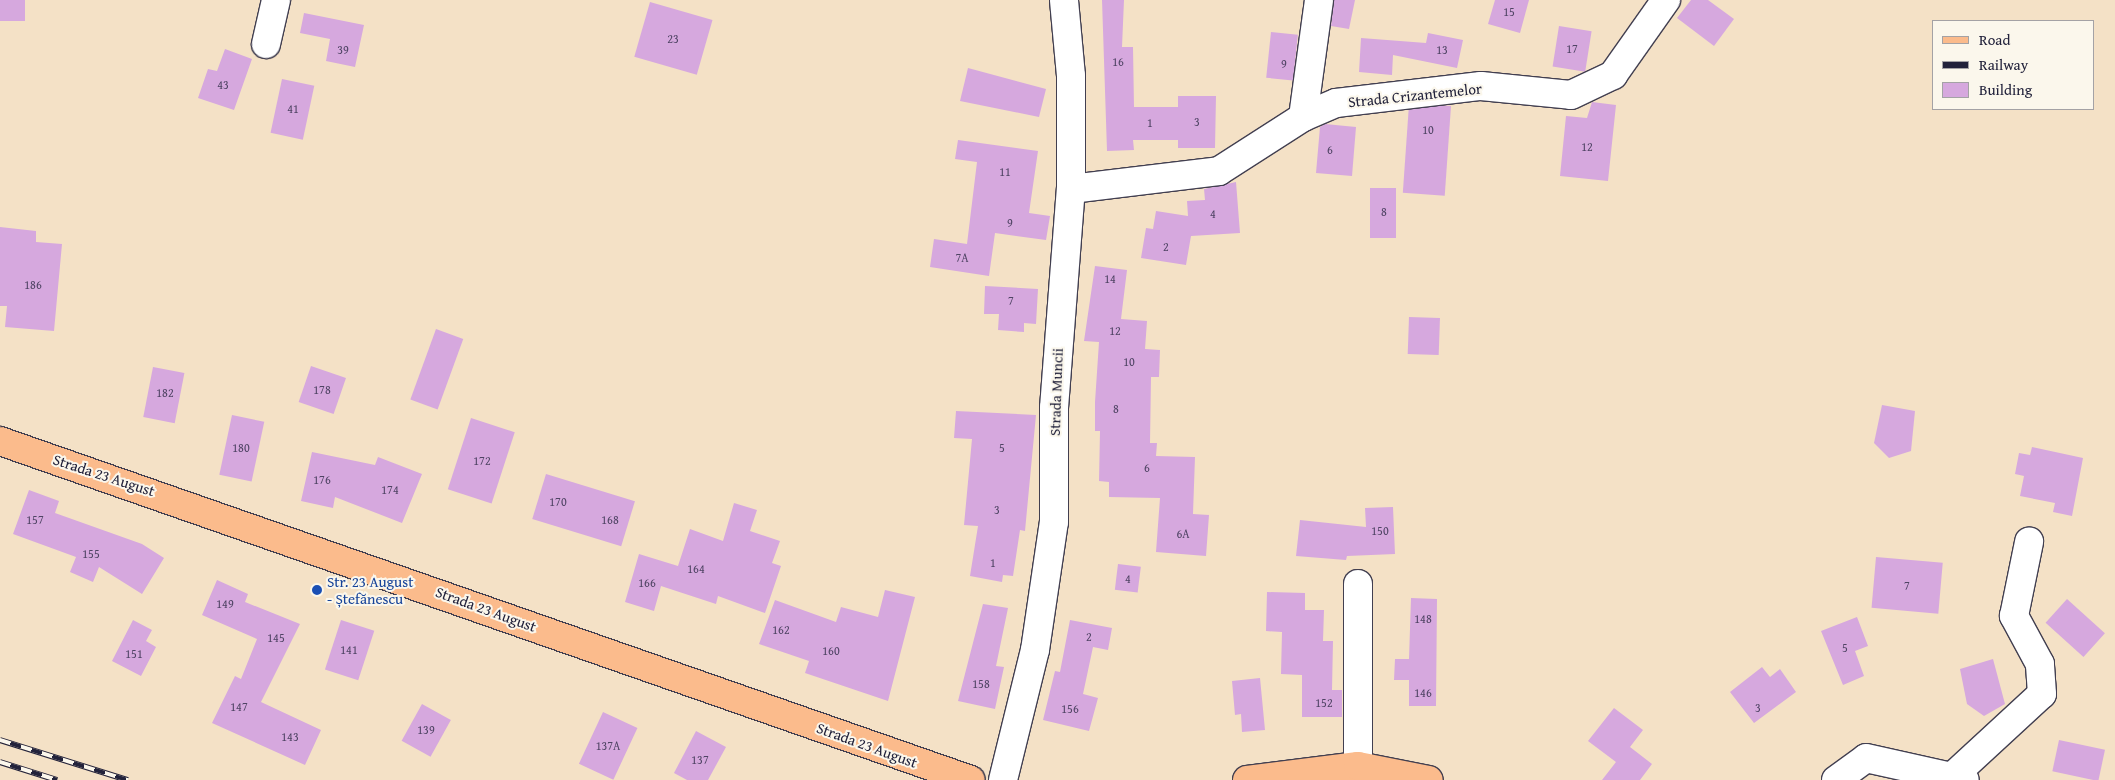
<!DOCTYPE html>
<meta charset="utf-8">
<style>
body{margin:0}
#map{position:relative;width:2115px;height:780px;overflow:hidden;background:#f4e1c6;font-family:"Gentium Book Plus",serif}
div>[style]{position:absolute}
.building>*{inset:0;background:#d6a8de;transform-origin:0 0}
.roads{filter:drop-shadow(1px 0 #423f50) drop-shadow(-1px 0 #423f50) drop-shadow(0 1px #423f50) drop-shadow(0 -1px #423f50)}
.minor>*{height:28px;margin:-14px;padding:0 14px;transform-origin:14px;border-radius:14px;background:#fff}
.primary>*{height:28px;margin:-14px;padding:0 14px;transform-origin:14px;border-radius:14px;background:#fbbb8c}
.rail>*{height:5.5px;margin-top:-2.75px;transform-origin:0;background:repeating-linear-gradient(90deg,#fbf7ec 0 11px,#22223b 0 22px);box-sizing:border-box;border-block:1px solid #22223b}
.dots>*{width:14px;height:14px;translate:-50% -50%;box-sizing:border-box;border:2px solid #fbf7ec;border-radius:50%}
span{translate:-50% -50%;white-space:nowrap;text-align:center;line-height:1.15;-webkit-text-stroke:4px #fbf7ec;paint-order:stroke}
.number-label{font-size:12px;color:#4f4464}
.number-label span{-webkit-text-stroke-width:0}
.street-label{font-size:15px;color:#22223b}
.transit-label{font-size:15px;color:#164399}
.left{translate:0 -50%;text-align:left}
.legend{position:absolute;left:1932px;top:20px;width:162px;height:90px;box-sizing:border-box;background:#fbf7ec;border:1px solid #a4a2a5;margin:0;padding:6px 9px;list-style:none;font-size:15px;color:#22223b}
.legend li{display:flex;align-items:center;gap:10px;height:25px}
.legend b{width:25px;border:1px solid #a4a2a5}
</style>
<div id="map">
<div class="building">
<i style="left:0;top:0;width:25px;height:21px"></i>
<i style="clip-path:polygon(1102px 0,1124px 0,1122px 47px,1133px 47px,1134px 107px,1178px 107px,1178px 96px,1216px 96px,1215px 148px,1178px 148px,1178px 140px,1133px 140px,1134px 150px,1107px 151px)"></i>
<i style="clip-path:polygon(1334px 0,1355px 0,1349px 29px,1331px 26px)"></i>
<i style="clip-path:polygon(1495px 0,1529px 0,1520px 33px,1488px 24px)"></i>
<i style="clip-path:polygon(1691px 0,1708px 0,1734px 19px,1714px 46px,1677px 18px)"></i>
<i style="left:650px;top:2px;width:65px;height:57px;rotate:16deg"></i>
<i style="clip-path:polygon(304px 13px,364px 25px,355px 67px,326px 61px,330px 39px,300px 33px)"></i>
<i style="left:1559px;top:26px;width:33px;height:41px;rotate:9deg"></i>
<i style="left:1271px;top:32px;width:27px;height:46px;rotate:6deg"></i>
<i style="clip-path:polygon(1428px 33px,1463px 40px,1457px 68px,1393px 55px,1392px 75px,1359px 72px,1361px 38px,1426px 43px)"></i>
<i style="clip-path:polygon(225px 49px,252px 59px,234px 110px,198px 98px,208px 69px,217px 71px)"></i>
<i style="clip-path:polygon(968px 68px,1046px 89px,1039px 117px,960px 101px)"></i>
<i style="left:282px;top:79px;width:33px;height:55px;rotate:12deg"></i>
<i style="clip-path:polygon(1592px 102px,1616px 105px,1608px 181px,1560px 176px,1566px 116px,1587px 118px)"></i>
<i style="left:1451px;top:106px;width:90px;height:42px;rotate:94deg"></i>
<i style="clip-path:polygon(1325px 124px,1356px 127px,1352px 176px,1316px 173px,1320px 127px)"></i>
<i style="clip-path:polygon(958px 140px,1038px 151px,1029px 213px,1050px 216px,1046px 240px,995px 233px,989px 276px,930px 267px,934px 239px,967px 244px,977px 162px,955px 159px)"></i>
<i style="clip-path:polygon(1236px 182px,1240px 233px,1191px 236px,1186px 265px,1141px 258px,1146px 228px,1153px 229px,1156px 211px,1188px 216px,1187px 201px,1205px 200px,1204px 189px)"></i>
<i style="left:1370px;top:188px;width:26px;height:50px"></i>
<i style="clip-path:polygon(0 227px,36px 231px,36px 242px,62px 244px,54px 331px,5px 327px,7px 306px,0 306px)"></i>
<i style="clip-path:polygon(1095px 266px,1127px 270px,1121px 319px,1147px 321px,1145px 349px,1160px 350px,1159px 377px,1151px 377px,1150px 443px,1157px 443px,1156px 456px,1195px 457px,1193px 514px,1209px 515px,1206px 556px,1156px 552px,1160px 498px,1109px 497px,1109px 482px,1099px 481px,1100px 431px,1095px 431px,1095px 402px,1099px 342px,1084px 341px)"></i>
<i style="clip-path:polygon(985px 286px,1038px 289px,1036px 324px,1024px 323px,1024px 332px,998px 330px,999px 314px,984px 314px)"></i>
<i style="left:1409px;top:317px;width:31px;height:37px;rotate:2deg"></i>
<i style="left:436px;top:329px;width:29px;height:75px;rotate:20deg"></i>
<i style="left:311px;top:366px;width:37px;height:38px;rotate:19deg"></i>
<i style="left:153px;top:367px;width:32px;height:51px;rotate:11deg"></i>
<i style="clip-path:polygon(1882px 405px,1915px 411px,1911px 451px,1889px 458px,1874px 443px)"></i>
<i style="clip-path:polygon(956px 411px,1036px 415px,1025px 531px,1020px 530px,1013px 576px,1003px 575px,1002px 582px,970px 576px,978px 526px,964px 525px,972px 439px,954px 438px)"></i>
<i style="left:232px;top:415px;width:33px;height:61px;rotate:12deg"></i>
<i style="left:471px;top:418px;width:46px;height:75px;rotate:18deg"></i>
<i style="clip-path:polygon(2032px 447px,2083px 458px,2072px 516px,2053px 512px,2055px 503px,2020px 496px,2024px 476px,2015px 474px,2019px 453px,2030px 455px)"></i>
<i style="clip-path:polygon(312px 452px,375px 465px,378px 457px,422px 474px,402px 523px,335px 497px,333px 508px,301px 501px)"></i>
<i style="left:546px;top:474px;width:93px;height:47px;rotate:17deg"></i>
<i style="clip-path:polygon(29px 490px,59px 501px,55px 513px,142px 544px,164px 558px,142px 594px,99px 567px,93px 582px,70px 572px,76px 557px,13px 534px)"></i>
<i style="clip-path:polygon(734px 503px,757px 510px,750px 531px,780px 541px,772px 563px,781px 566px,765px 613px,718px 596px,716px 604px,661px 586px,654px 611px,625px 602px,639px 554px,678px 566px,690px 529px,723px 541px)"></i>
<i style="clip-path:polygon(1393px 507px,1395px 554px,1347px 556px,1346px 560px,1296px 556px,1300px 520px,1366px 527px,1365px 508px)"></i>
<i style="left:1876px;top:557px;width:67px;height:51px;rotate:5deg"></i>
<i style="left:1118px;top:564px;width:23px;height:26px;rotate:7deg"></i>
<i style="clip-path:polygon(217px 580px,248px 594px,245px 602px,300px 624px,261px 702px,321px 730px,305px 765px,212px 723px,235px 676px,241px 679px,257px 639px,202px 615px)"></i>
<i style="clip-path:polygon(885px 590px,915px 597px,888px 701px,805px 673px,809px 661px,759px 644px,775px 600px,836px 622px,841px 607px,878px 617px)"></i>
<i style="clip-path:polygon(1267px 592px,1305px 593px,1305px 610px,1324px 610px,1323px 641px,1333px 641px,1332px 690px,1342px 690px,1342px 717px,1302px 717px,1302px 675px,1281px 674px,1282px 632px,1266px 631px)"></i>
<i style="clip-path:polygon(1411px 598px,1437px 599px,1436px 706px,1409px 706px,1409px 680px,1394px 680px,1395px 659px,1409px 659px)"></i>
<i style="left:2067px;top:599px;width:51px;height:32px;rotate:42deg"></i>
<i style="clip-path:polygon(983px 604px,1008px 608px,996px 666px,1004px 667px,995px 709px,958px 701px)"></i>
<i style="clip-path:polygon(1857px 617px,1868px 646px,1855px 651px,1864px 676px,1843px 685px,1821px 631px)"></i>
<i style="clip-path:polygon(133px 620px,152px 630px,146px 641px,156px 647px,141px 676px,112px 661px)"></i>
<i style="left:341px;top:620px;width:35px;height:52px;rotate:18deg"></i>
<i style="clip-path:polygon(1070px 620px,1112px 628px,1108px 650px,1093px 647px,1083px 694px,1098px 698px,1089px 731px,1043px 720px,1055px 671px,1060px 672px)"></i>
<i style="clip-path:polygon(1993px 659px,2005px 704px,1984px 716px,1967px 704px,1960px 669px)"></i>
<i style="clip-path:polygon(1762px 667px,1770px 677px,1780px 669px,1796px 692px,1754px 723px,1730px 692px)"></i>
<i style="clip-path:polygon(1260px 678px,1265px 730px,1242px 732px,1241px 714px,1235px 715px,1232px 681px)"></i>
<i style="left:422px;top:704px;width:33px;height:42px;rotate:29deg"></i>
<i style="clip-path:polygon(1614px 708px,1643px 730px,1630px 747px,1652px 764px,1640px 780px,1602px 780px,1616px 762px,1588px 741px)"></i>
<i style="left:603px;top:712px;width:38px;height:57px;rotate:25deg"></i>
<i style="clip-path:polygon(696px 731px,726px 747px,708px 780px,687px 780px,674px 773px)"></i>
<i style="left:2059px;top:740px;width:47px;height:32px;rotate:12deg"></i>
</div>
<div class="roads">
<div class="minor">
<i style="left:266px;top:44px;width:45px;rotate:-77.2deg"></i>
<i style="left:1303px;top:117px;width:118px;rotate:-82.2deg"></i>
<i style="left:1071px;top:189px;width:149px;rotate:-6.9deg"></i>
<i style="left:1219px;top:171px;width:100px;rotate:-32.7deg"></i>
<i style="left:1303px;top:117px;width:36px;rotate:-23deg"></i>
<i style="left:1336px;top:103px;width:146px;rotate:-6.7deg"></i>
<i style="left:1481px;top:86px;width:90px;rotate:5.7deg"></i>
<i style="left:1571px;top:95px;width:47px;rotate:-25.5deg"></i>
<i style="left:1613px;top:75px;width:92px;rotate:-54.8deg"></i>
<i style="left:1358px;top:766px;width:182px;rotate:-90deg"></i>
<i style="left:1953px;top:776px;width:121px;rotate:-42.7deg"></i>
<i style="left:2042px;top:694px;width:30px;rotate:-94deg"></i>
<i style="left:2040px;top:664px;width:55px;rotate:-118.4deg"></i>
<i style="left:2014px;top:616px;width:76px;rotate:-78.5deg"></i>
<i style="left:1003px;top:780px;width:134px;rotate:-76.2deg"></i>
<i style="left:1035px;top:650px;width:129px;rotate:-81.6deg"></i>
<i style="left:1054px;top:522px;width:114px;rotate:-90deg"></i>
<i style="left:1054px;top:408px;width:220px;rotate:-85.6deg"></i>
<i style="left:1071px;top:189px;width:113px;rotate:-90deg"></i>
<i style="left:1071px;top:76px;width:76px;rotate:-95.3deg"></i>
<i style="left:1836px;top:780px;width:37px;rotate:-36deg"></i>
<i style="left:1866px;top:758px;width:101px;rotate:12.5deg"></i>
</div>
<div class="primary">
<i style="left:0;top:441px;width:1028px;rotate:19.25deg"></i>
<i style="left:1247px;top:780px;width:112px;rotate:-7.2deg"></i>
<i style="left:1358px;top:766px;width:72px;rotate:11.2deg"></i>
</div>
</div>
<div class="rail">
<i style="left:0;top:740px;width:134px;rotate:17.4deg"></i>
<i style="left:0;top:762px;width:60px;rotate:17.5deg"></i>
</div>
<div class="dots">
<i style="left:317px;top:590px;background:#1a4fb4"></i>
</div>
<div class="number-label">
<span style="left:1509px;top:12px">15</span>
<span style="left:673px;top:39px">23</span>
<span style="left:1572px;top:49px">17</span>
<span style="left:343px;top:50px">39</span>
<span style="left:1442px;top:50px">13</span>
<span style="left:1118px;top:62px">16</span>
<span style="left:1284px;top:64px">9</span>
<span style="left:223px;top:85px">43</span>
<span style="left:293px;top:109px">41</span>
<span style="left:1197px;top:122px">3</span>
<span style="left:1150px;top:123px">1</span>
<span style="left:1428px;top:130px">10</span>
<span style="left:1587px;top:147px">12</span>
<span style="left:1330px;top:150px">6</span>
<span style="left:1005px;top:172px">11</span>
<span style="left:1384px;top:212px">8</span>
<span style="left:1213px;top:214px">4</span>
<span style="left:1010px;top:223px">9</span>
<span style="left:1166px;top:247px">2</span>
<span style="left:962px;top:258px">7A</span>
<span style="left:1110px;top:279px">14</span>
<span style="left:33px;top:285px">186</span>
<span style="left:1011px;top:301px">7</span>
<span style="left:1115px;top:331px">12</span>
<span style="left:1129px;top:362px">10</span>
<span style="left:322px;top:390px">178</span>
<span style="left:165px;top:393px">182</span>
<span style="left:1116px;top:409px">8</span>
<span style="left:241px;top:448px">180</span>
<span style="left:1002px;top:448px">5</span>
<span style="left:482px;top:461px">172</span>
<span style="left:1147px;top:468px">6</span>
<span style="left:322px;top:480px">176</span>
<span style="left:390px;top:490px">174</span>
<span style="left:558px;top:502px">170</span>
<span style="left:997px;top:510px">3</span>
<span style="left:35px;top:520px">157</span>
<span style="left:610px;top:520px">168</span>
<span style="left:1380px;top:531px">150</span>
<span style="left:1183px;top:534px">6A</span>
<span style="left:91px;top:554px">155</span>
<span style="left:993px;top:563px">1</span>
<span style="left:696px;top:569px">164</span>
<span style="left:1128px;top:579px">4</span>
<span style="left:647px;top:583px">166</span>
<span style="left:1907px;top:586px">7</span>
<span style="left:225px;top:604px">149</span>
<span style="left:1423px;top:619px">148</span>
<span style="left:781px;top:630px">162</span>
<span style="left:1089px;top:637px">2</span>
<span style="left:276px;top:638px">145</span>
<span style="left:1845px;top:648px">5</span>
<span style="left:349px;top:650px">141</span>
<span style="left:831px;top:651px">160</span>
<span style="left:134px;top:654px">151</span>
<span style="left:981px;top:684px">158</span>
<span style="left:1423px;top:693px">146</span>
<span style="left:1324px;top:703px">152</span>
<span style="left:239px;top:707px">147</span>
<span style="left:1758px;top:708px">3</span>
<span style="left:1070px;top:709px">156</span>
<span style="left:426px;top:730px">139</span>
<span style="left:290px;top:737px">143</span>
<span style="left:608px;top:746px">137A</span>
<span style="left:700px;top:760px">137</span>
</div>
<div class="street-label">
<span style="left:1415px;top:95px;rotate:-6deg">Strada Crizantemelor</span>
<span style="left:1056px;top:392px;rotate:-88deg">Strada Muncii</span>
<span style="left:104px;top:475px;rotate:18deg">Strada 23 August</span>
<span style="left:486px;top:609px;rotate:20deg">Strada 23 August</span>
<span style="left:867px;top:745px;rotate:20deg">Strada 23 August</span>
</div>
<div class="transit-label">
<span class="left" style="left:327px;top:590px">Str. 23 August<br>- Ștefănescu</span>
</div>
<ul class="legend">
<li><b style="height:6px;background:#fbbb8c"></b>Road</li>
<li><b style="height:6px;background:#22223b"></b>Railway</li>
<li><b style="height:14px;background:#d6a8de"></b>Building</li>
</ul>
</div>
